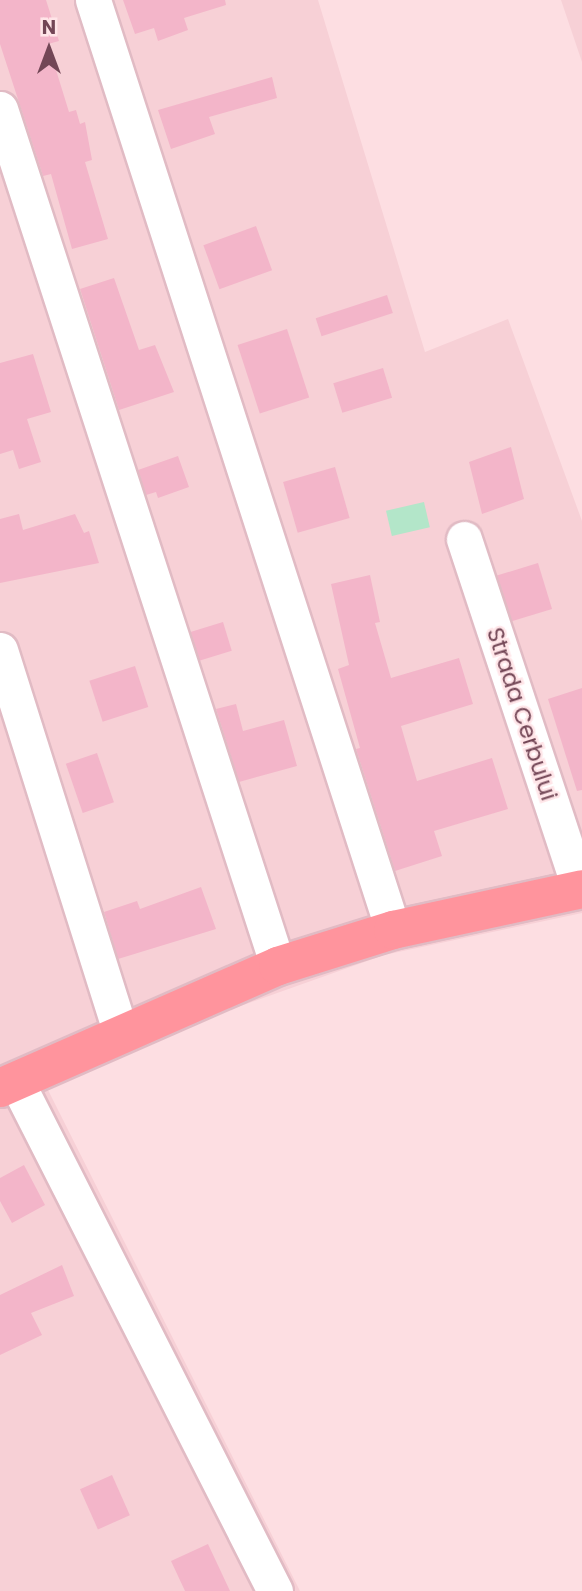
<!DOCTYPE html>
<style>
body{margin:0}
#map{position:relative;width:582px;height:1591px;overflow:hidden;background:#fddee2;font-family:Poppins,sans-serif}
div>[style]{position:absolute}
.residential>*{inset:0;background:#f7d0d6}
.water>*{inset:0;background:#b3e6c9;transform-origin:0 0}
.building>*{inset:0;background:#f3b5c9;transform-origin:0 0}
.roads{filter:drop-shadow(2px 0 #e1bbc4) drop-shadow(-2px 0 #e1bbc4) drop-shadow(0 2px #e1bbc4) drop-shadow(0 -2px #e1bbc4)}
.minor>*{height:35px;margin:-17.5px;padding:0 17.5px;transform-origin:17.5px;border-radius:17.5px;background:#fff}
.major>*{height:38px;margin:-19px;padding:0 19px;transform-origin:19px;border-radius:19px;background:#ff949d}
span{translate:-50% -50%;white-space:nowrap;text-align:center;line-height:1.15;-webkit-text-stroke:5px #ffe5e8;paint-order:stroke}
.street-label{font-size:23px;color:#734656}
.north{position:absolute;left:14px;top:14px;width:70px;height:70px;-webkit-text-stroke:5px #ffe5e8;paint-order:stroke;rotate:0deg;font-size:19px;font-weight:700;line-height:28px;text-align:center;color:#734656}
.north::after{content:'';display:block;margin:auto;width:24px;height:32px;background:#734656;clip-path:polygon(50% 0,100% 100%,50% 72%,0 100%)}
</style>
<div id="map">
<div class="residential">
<i style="clip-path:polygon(0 0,318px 0,425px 352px,508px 319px,582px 521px,582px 913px,384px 955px,176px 1029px,48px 1090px,300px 1591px,0 1591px)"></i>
<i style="clip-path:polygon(561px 0,582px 0,582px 62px)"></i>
</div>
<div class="water">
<i style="left:424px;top:502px;width:26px;height:39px;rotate:77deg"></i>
</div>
<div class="building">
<i style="clip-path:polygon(0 0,46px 0,59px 41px,48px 44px,69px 112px,76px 110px,80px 124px,85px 122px,92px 160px,85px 162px,108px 239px,72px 249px,51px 174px,43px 176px,0 44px)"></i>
<i style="clip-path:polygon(123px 0,225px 0,226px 5px,184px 18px,188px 30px,158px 41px,154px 28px,135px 34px)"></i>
<i style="clip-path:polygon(272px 77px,277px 98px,209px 117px,215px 134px,171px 149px,158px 110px)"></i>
<i style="left:256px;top:226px;width:47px;height:56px;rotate:70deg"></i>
<i style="clip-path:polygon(114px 278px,139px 350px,155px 345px,174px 392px,119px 410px,80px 289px)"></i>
<i style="left:387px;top:295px;width:19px;height:75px;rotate:72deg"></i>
<i style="left:287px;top:329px;width:72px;height:52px;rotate:72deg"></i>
<i style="clip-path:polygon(33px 354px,51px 412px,27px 419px,41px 462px,19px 469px,13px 450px,0 454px,0 363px)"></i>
<i style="left:383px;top:368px;width:31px;height:52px;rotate:73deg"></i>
<i style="clip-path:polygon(511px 447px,524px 499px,482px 514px,469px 462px)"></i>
<i style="clip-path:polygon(178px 456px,189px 487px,158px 498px,156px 492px,146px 495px,138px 470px)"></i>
<i style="left:335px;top:467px;width:53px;height:54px;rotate:74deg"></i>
<i style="clip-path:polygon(19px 514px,23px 530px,75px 514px,84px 533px,89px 531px,99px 563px,0 583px,0 519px)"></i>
<i style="left:538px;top:563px;width:48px;height:43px;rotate:73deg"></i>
<i style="clip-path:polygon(370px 575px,380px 622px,375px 623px,391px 678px,459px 658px,473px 704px,401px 726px,417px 781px,492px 758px,508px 809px,434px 831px,442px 856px,395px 871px,356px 749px,360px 748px,338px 669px,349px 665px,331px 584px)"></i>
<i style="left:223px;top:622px;width:30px;height:34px;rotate:73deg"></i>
<i style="left:135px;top:666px;width:43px;height:48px;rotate:72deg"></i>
<i style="clip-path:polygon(582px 688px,582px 790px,577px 791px,548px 699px)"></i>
<i style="clip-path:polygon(236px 704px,243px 731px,284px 720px,297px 766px,239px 782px,216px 709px)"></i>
<i style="left:97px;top:753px;width:52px;height:33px;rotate:71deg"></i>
<i style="clip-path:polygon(201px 887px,216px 929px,118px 959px,104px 912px,137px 901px,140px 909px)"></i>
<i style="clip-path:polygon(24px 1165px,45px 1205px,12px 1223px,0 1201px,0 1178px)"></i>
<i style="clip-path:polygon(62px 1265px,74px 1296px,31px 1313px,42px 1335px,0 1355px,0 1295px)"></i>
<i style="left:112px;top:1475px;width:44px;height:35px;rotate:66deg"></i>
<i style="clip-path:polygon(208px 1544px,230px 1591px,185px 1591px,171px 1561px)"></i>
</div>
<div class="roads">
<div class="minor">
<i style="left:93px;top:0;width:977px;rotate:72.12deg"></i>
<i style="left:0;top:109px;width:901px;rotate:72.03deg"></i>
<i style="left:464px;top:539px;width:369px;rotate:71.7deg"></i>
<i style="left:0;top:650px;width:399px;rotate:72.5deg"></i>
<i style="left:16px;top:1081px;width:572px;rotate:63.08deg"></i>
</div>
<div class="major">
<i style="left:0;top:1088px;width:304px;rotate:-23.7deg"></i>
<i style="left:278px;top:966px;width:121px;rotate:-17.4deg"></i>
<i style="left:393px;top:930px;width:193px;rotate:-12.2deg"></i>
</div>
</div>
<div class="street-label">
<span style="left:522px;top:714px;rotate:72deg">Strada Cerbului</span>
</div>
<div class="north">N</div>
</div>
